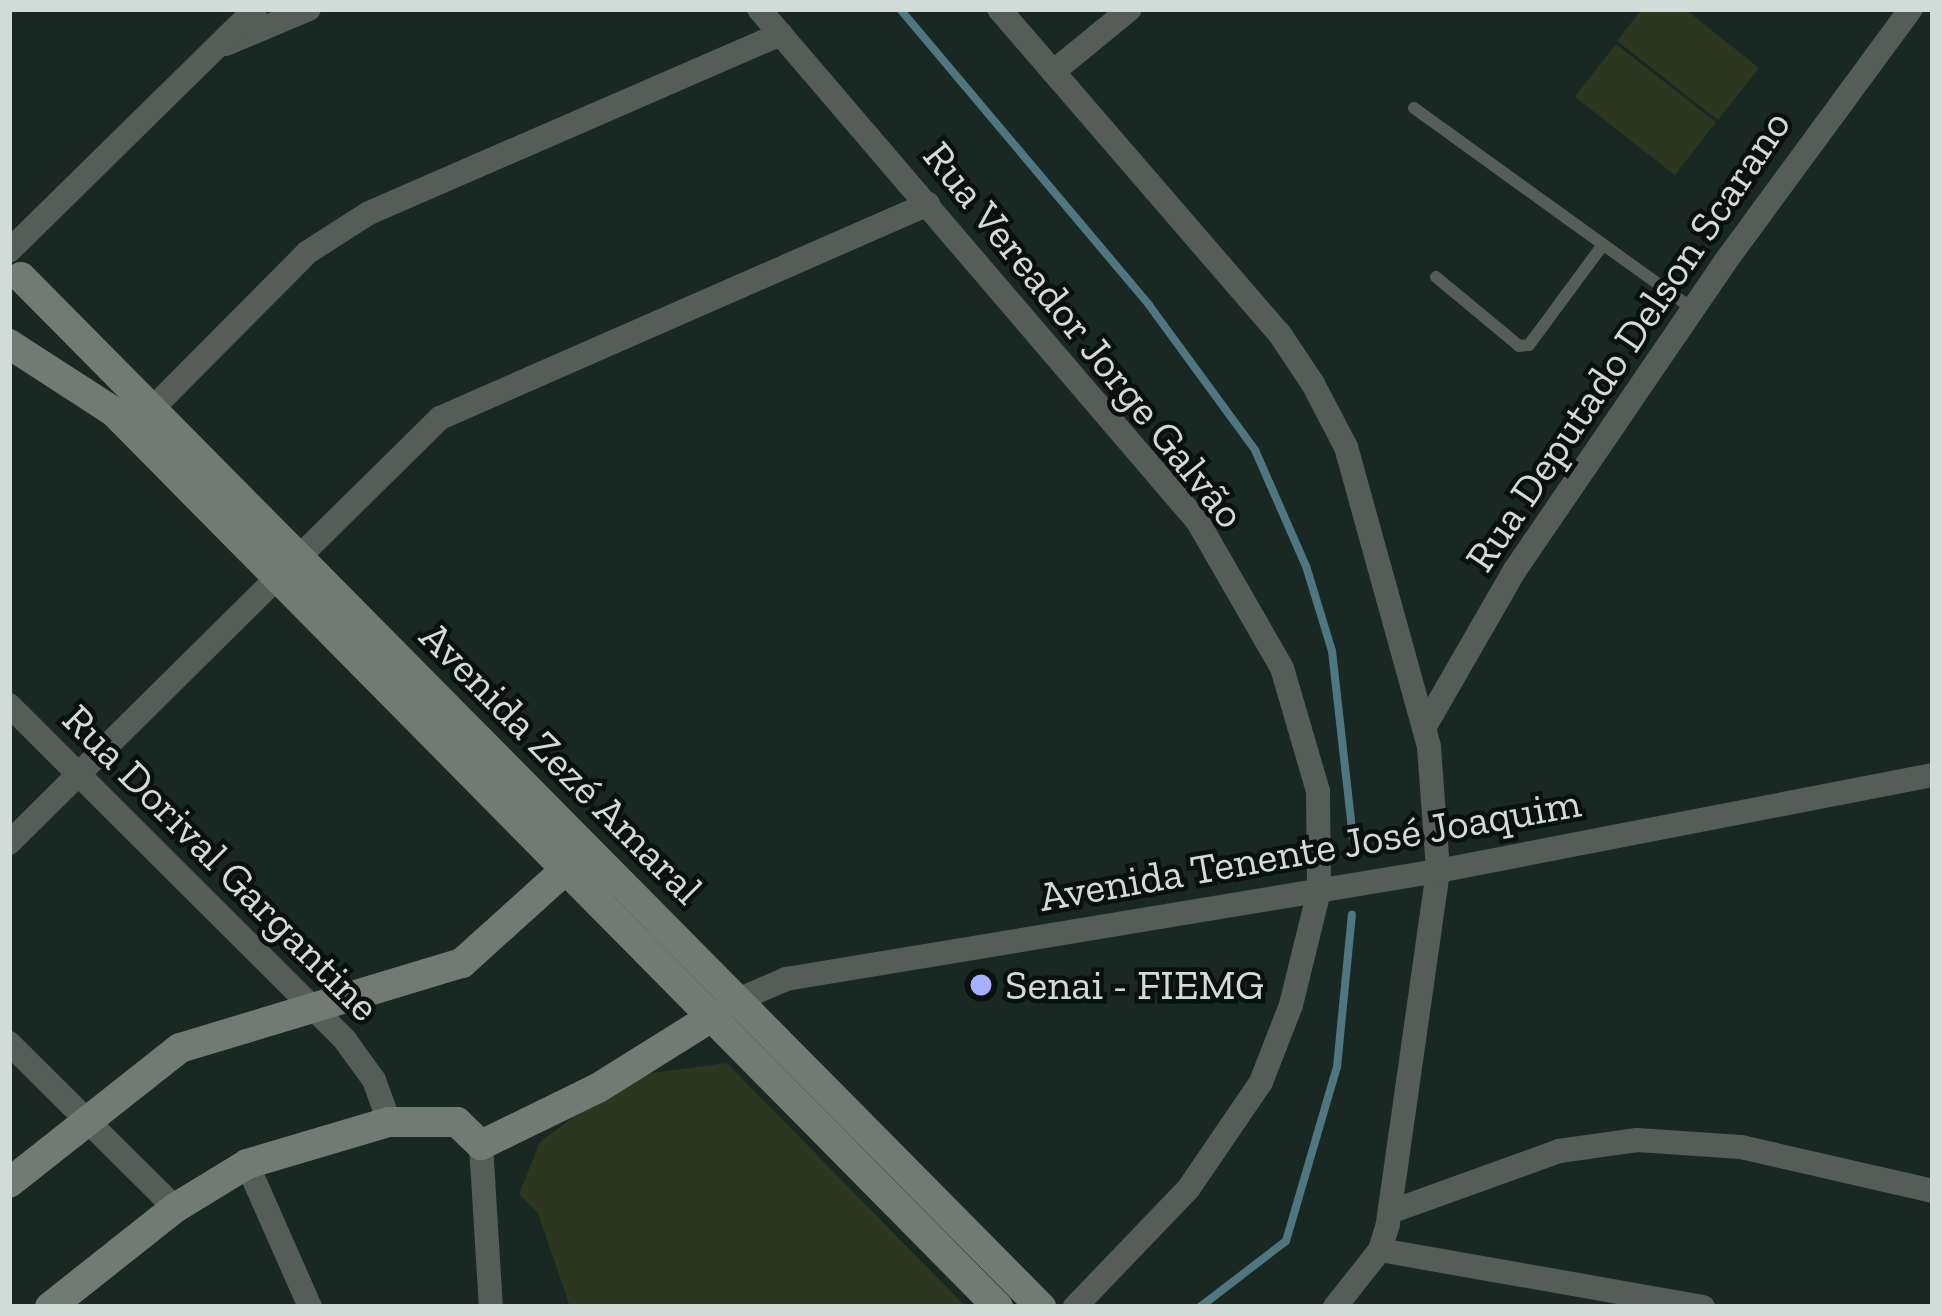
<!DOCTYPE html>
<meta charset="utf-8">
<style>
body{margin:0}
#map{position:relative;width:1942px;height:1316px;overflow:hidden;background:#192823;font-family:"Zilla Slab",serif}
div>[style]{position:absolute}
.green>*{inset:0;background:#2d361e;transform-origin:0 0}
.stream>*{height:8px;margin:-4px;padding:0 4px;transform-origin:4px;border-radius:4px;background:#50777f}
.lane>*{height:12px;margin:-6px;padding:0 6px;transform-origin:6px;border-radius:6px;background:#565c57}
.street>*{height:24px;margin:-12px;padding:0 12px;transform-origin:12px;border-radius:12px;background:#565c57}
.secondary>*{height:30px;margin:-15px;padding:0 15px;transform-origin:15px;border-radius:15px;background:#727b73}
.dots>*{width:33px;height:33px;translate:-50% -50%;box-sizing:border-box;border:6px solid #09100d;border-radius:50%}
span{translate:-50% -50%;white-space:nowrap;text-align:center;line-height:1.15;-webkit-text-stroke:9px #09100d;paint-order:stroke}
.street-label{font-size:42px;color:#d1dbd7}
.poi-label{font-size:42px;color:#d1dbd7}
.left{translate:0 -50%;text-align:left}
.frame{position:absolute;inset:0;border:12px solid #d1dbd7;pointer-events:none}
</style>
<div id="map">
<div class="green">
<i style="clip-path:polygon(1642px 9px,1685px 9px,1759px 68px,1718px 120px,1617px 41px)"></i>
<i style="left:1616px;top:44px;width:127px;height:67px;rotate:38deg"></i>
<i style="clip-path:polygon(727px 1063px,966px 1307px,570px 1307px,538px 1213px,519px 1194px,540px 1142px,629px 1076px)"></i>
</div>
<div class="stream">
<i style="left:900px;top:9px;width:387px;rotate:49.9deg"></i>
<i style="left:1149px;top:305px;width:180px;rotate:53.8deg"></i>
<i style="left:1255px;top:450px;width:127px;rotate:66.3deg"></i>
<i style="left:1306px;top:566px;width:89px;rotate:73deg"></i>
<i style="left:1332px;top:651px;width:188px;rotate:83.6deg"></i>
<i style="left:1200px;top:1307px;width:108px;rotate:-37.5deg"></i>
<i style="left:1286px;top:1241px;width:181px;rotate:-73.7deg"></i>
<i style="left:1337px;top:1067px;width:153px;rotate:-84.4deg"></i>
</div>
<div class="lane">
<i style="left:1414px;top:108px;width:344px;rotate:35.8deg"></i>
<i style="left:1436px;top:277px;width:108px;rotate:39.7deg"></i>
<i style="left:1519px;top:346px;width:10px;rotate:-6deg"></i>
<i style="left:1529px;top:345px;width:123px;rotate:-53.6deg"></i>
</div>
<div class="street">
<i style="left:759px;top:9px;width:675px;rotate:49.44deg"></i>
<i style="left:1198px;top:522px;width:168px;rotate:60.1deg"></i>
<i style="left:1282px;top:668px;width:128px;rotate:73.7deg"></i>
<i style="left:1318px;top:791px;width:100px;rotate:89.4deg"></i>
<i style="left:1319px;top:891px;width:117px;rotate:103.8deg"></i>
<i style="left:1291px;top:1005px;width:83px;rotate:111.3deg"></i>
<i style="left:1261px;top:1082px;width:128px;rotate:124.2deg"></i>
<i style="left:1189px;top:1188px;width:165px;rotate:133.8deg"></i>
<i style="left:999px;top:9px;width:428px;rotate:49.2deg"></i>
<i style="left:1279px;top:333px;width:61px;rotate:56.3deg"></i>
<i style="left:1313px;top:384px;width:71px;rotate:62.4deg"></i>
<i style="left:1346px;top:447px;width:311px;rotate:74.5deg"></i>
<i style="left:1429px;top:747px;width:124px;rotate:85.8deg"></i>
<i style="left:1438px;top:871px;width:357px;rotate:98.1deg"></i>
<i style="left:1388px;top:1224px;width:27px;rotate:107deg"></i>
<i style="left:1380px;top:1250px;width:73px;rotate:128.3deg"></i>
<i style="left:226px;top:44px;width:90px;rotate:-22.9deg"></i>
<i style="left:1053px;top:72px;width:99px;rotate:-39.3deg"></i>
<i style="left:9px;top:251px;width:345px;rotate:-44.5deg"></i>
<i style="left:154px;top:407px;width:218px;rotate:-45.2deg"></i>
<i style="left:308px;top:252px;width:72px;rotate:-32.6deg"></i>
<i style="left:369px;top:213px;width:449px;rotate:-23.5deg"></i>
<i style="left:299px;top:557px;width:198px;rotate:-44.6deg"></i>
<i style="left:440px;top:418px;width:533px;rotate:-23.68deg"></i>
<i style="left:9px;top:705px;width:474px;rotate:44.9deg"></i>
<i style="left:345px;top:1040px;width:49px;rotate:54.1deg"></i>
<i style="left:374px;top:1080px;width:45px;rotate:70.3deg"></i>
<i style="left:1424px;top:728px;width:182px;rotate:-60.1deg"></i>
<i style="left:1515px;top:570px;width:373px;rotate:-55.7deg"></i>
<i style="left:1725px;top:262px;width:314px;rotate:-53.7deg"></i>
<i style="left:9px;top:843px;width:374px;rotate:-44.7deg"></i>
<i style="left:724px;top:1006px;width:68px;rotate:-23.5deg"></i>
<i style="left:786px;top:979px;width:661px;rotate:-9.41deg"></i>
<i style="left:1438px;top:871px;width:504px;rotate:-10.98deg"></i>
<i style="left:9px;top:1043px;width:234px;rotate:44.8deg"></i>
<i style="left:481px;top:1145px;width:162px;rotate:86.5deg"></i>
<i style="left:247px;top:1164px;width:156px;rotate:66.2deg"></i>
<i style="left:1390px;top:1212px;width:180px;rotate:-19.8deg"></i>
<i style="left:1559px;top:1151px;width:79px;rotate:-8deg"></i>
<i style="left:1637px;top:1140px;width:104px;rotate:3.9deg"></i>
<i style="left:1741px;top:1147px;width:197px;rotate:12.9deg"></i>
<i style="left:1380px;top:1250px;width:328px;rotate:10deg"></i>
</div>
<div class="secondary">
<i style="left:21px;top:277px;width:1450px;rotate:45.28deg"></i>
<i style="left:9px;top:344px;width:125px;rotate:32.9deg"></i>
<i style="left:114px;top:412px;width:1258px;rotate:45.35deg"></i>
<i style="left:9px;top:1183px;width:218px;rotate:-38.3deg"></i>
<i style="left:180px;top:1048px;width:295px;rotate:-16.8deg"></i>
<i style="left:462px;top:963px;width:152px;rotate:-42.1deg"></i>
<i style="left:50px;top:1307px;width:159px;rotate:-38.4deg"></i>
<i style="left:175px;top:1208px;width:84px;rotate:-31.4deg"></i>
<i style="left:247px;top:1164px;width:148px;rotate:-16.5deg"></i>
<i style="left:389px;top:1122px;width:68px"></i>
<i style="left:457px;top:1122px;width:33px;rotate:44deg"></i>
<i style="left:481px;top:1145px;width:130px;rotate:-26deg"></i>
<i style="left:598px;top:1088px;width:132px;rotate:-32deg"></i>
</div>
<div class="dots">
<i style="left:981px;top:985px;background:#a6b1fc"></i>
</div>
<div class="street-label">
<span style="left:1084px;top:335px;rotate:51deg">Rua Vereador Jorge Galvão</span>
<span style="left:1628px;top:341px;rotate:-56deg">Rua Deputado Delson Scarano</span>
<span style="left:561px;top:763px;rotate:45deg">Avenida Zezé Amaral</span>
<span style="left:1310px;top:850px;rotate:-10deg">Avenida Tenente José Joaquim</span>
<span style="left:221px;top:863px;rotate:45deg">Rua Dorival Gargantine</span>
</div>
<div class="poi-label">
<span class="left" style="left:1005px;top:985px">Senai - FIEMG</span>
</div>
<div class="frame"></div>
</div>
